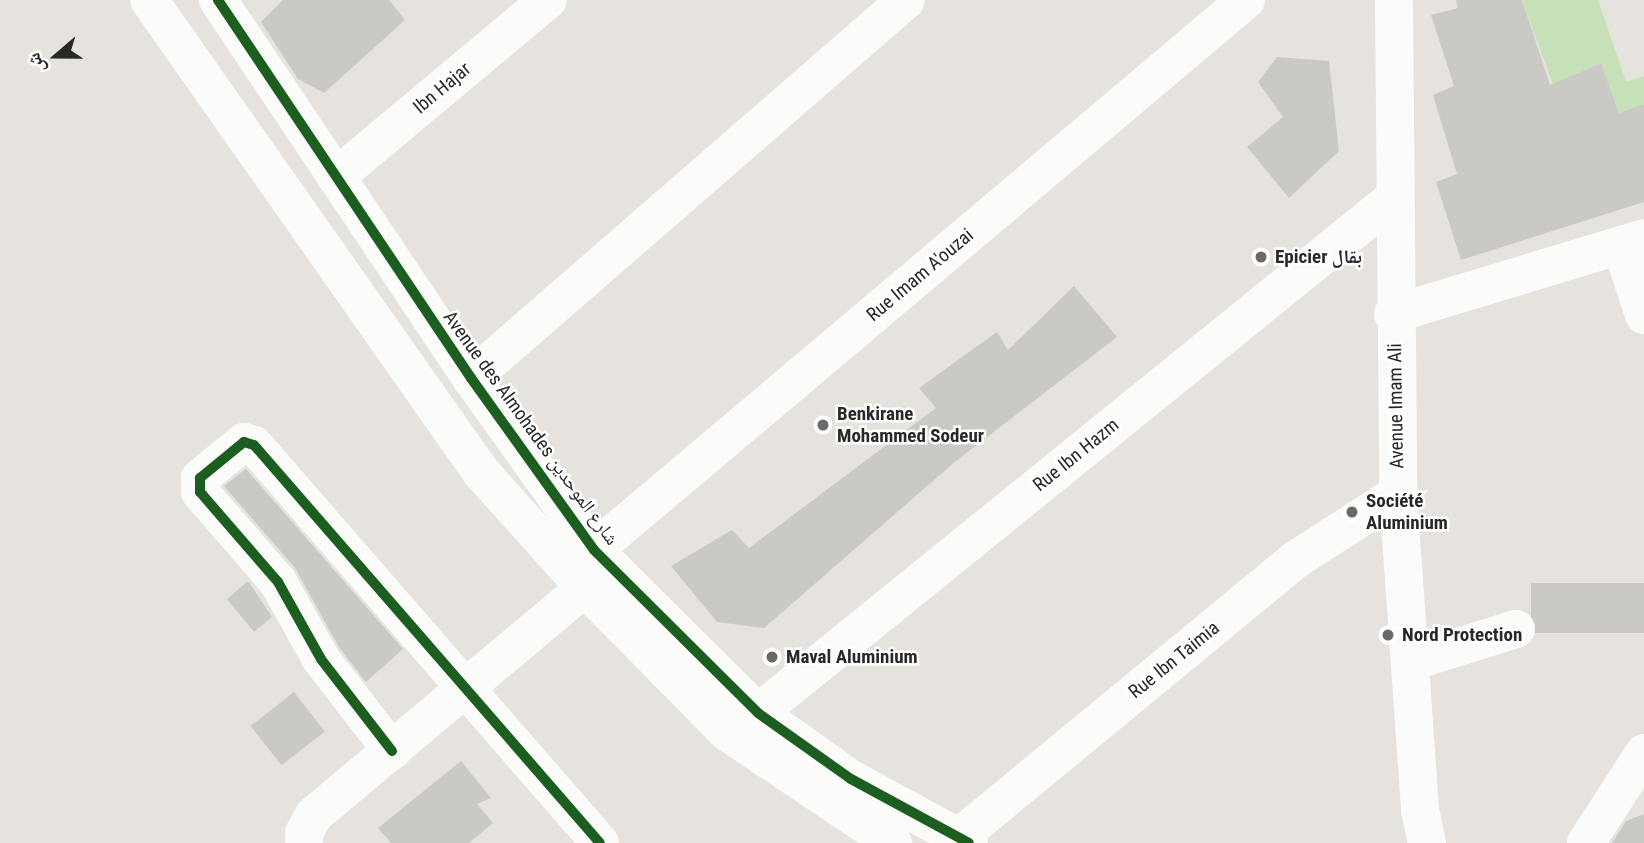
<!DOCTYPE html>
<meta charset="utf-8">
<style>
body{margin:0}
#map{position:relative;width:1644px;height:843px;overflow:hidden;background:#e6e3de;font-family:"Roboto Condensed","Noto Naskh Arabic",sans-serif}
div>[style]{position:absolute}
.green>*{inset:0;background:#c6e0b8}
.building>*{inset:0;background:#cbc9c5;transform-origin:0 0}
.minor>*{height:38px;margin:-19px;padding:0 19px;transform-origin:19px;border-radius:19px;background:#fbfbfa}
.cycleway>*{height:10px;margin:-5px;padding:0 5px;transform-origin:5px;border-radius:5px;background:#1b5e20}
.dots>*{width:19px;height:19px;translate:-50% -50%;box-sizing:border-box;border:4px solid #fff;border-radius:50%}
span{translate:-50% -50%;white-space:nowrap;text-align:center;line-height:1.15;-webkit-text-stroke:5px #fff;paint-order:stroke}
.street-label{font-size:19px;color:#282828}
.poi-label{font-size:19px;color:#282828;font-weight:700}
.left{translate:0 -50%;text-align:left}
.north{position:absolute;left:21px;top:21px;width:70px;height:70px;-webkit-text-stroke:5px #fff;paint-order:stroke;rotate:250deg;font-size:19px;font-weight:700;line-height:28px;text-align:center;color:#282828}
.north::after{content:'';display:block;margin:auto;width:24px;height:32px;background:#282828;clip-path:polygon(50% 0,100% 100%,50% 72%,0 100%)}
</style>
<div id="map">
<div class="green">
<i style="clip-path:polygon(1522px 0,1598px 0,1626px 82px,1644px 76px,1644px 104px,1619px 113px,1601px 63px,1553px 84px)"></i>
</div>
<div class="building">
<i style="clip-path:polygon(283px 0,389px 0,405px 20px,324px 93px,298px 79px,261px 22px)"></i>
<i style="clip-path:polygon(1456px 0,1522px 0,1550px 85px,1601px 63px,1619px 113px,1644px 104px,1644px 202px,1461px 260px,1436px 182px,1457px 174px,1433px 95px,1454px 86px,1431px 15px,1458px 8px)"></i>
<i style="clip-path:polygon(1277px 57px,1329px 61px,1339px 151px,1289px 198px,1247px 147px,1283px 117px,1258px 82px)"></i>
<i style="clip-path:polygon(1074px 286px,1117px 337px,956px 461px,764px 628px,717px 622px,671px 566px,732px 530px,749px 548px,936px 408px,919px 388px,997px 332px,1008px 350px)"></i>
<i style="clip-path:polygon(246px 469px,403px 649px,366px 682px,339px 647px,295px 568px,224px 486px)"></i>
<i style="clip-path:polygon(248px 581px,272px 617px,254px 632px,227px 599px)"></i>
<i style="left:1644px;top:583px;width:50px;height:113px;rotate:90deg"></i>
<i style="left:294px;top:692px;width:50px;height:55px;rotate:52deg"></i>
<i style="clip-path:polygon(461px 761px,491px 798px,477px 804px,493px 823px,469px 843px,391px 843px,378px 828px)"></i>
<i style="clip-path:polygon(1644px 814px,1644px 843px,1612px 843px,1626px 821px)"></i>
</div>
<div class="minor">
<i style="left:149px;top:0;width:577px;rotate:54.88deg"></i>
<i style="left:481px;top:472px;width:156px;rotate:48.1deg"></i>
<i style="left:585px;top:588px;width:202px;rotate:45.4deg"></i>
<i style="left:727px;top:732px;width:200px;rotate:33.8deg"></i>
<i style="left:218px;top:0;width:455px;rotate:56.2deg"></i>
<i style="left:471px;top:378px;width:211px;rotate:54.4deg"></i>
<i style="left:594px;top:550px;width:231px;rotate:44.8deg"></i>
<i style="left:758px;top:713px;width:114px;rotate:35.4deg"></i>
<i style="left:851px;top:779px;width:134px;rotate:28.5deg"></i>
<i style="left:1394px;top:0;width:494px;rotate:89.5deg"></i>
<i style="left:1398px;top:494px;width:317px;rotate:86deg"></i>
<i style="left:1420px;top:810px;width:34px;rotate:78deg"></i>
<i style="left:336px;top:177px;width:276px;rotate:-39.9deg"></i>
<i style="left:1621px;top:245px;width:74px;rotate:71.8deg"></i>
<i style="left:1393px;top:314px;width:262px;rotate:-16.8deg"></i>
<i style="left:471px;top:378px;width:576px;rotate:-40.99deg"></i>
<i style="left:594px;top:550px;width:853px;rotate:-40.15deg"></i>
<i style="left:1410px;top:662px;width:111px;rotate:-17.3deg"></i>
<i style="left:758px;top:713px;width:818px;rotate:-39deg"></i>
<i style="left:392px;top:751px;width:116px;rotate:-127.7deg"></i>
<i style="left:321px;top:659px;width:88px;rotate:-119.2deg"></i>
<i style="left:278px;top:582px;width:119px;rotate:-130.9deg"></i>
<i style="left:200px;top:492px;width:14px;rotate:-90deg"></i>
<i style="left:200px;top:478px;width:57px;rotate:-39.3deg"></i>
<i style="left:244px;top:442px;width:10px;rotate:17deg"></i>
<i style="left:254px;top:445px;width:527px;rotate:49deg"></i>
<i style="left:958px;top:838px;width:437px;rotate:-39.5deg"></i>
<i style="left:1295px;top:560px;width:122px;rotate:-32.7deg"></i>
<i style="left:304px;top:843px;width:10px;rotate:-90deg"></i>
<i style="left:304px;top:833px;width:21px;rotate:-61deg"></i>
<i style="left:314px;top:815px;width:354px;rotate:-40deg"></i>
<i style="left:1586px;top:843px;width:107px;rotate:-57.2deg"></i>
</div>
<div class="cycleway">
<i style="left:218px;top:0;width:455px;rotate:56.2deg"></i>
<i style="left:471px;top:378px;width:211px;rotate:54.4deg"></i>
<i style="left:594px;top:550px;width:231px;rotate:44.8deg"></i>
<i style="left:758px;top:713px;width:114px;rotate:35.4deg"></i>
<i style="left:851px;top:779px;width:134px;rotate:28.5deg"></i>
<i style="left:392px;top:751px;width:116px;rotate:-127.7deg"></i>
<i style="left:321px;top:659px;width:88px;rotate:-119.2deg"></i>
<i style="left:278px;top:582px;width:119px;rotate:-130.9deg"></i>
<i style="left:200px;top:492px;width:14px;rotate:-90deg"></i>
<i style="left:200px;top:478px;width:57px;rotate:-39.3deg"></i>
<i style="left:244px;top:442px;width:10px;rotate:17deg"></i>
<i style="left:254px;top:445px;width:527px;rotate:49deg"></i>
</div>
<div class="dots">
<i style="left:1261px;top:257px;background:#6a6968"></i>
<i style="left:823px;top:425px;background:#6a6968"></i>
<i style="left:1352px;top:512px;background:#6a6968"></i>
<i style="left:1388px;top:635px;background:#6a6968"></i>
<i style="left:772px;top:657px;background:#6a6968"></i>
</div>
<div class="street-label">
<span style="left:442px;top:88px;rotate:-40deg">Ibn Hajar</span>
<span style="left:920px;top:275px;rotate:-40deg">Rue Imam A'ouzai</span>
<span style="left:1396px;top:406px;rotate:-91deg">Avenue Imam Ali</span>
<span style="left:531px;top:428px;rotate:54deg">Avenue des Almohades شارع الموحدين</span>
<span style="left:1076px;top:455px;rotate:-39deg">Rue Ibn Hazm</span>
<span style="left:1174px;top:660px;rotate:-39deg">Rue Ibn Taimia</span>
</div>
<div class="poi-label">
<span class="left" style="left:1275px;top:257px">Epicier بقال</span>
<span class="left" style="left:837px;top:425px">Benkirane<br>Mohammed Sodeur</span>
<span class="left" style="left:1366px;top:512px">Société<br>Aluminium</span>
<span class="left" style="left:1402px;top:635px">Nord Protection</span>
<span class="left" style="left:786px;top:657px">Maval Aluminium</span>
</div>
<div class="north">ش</div>
</div>
